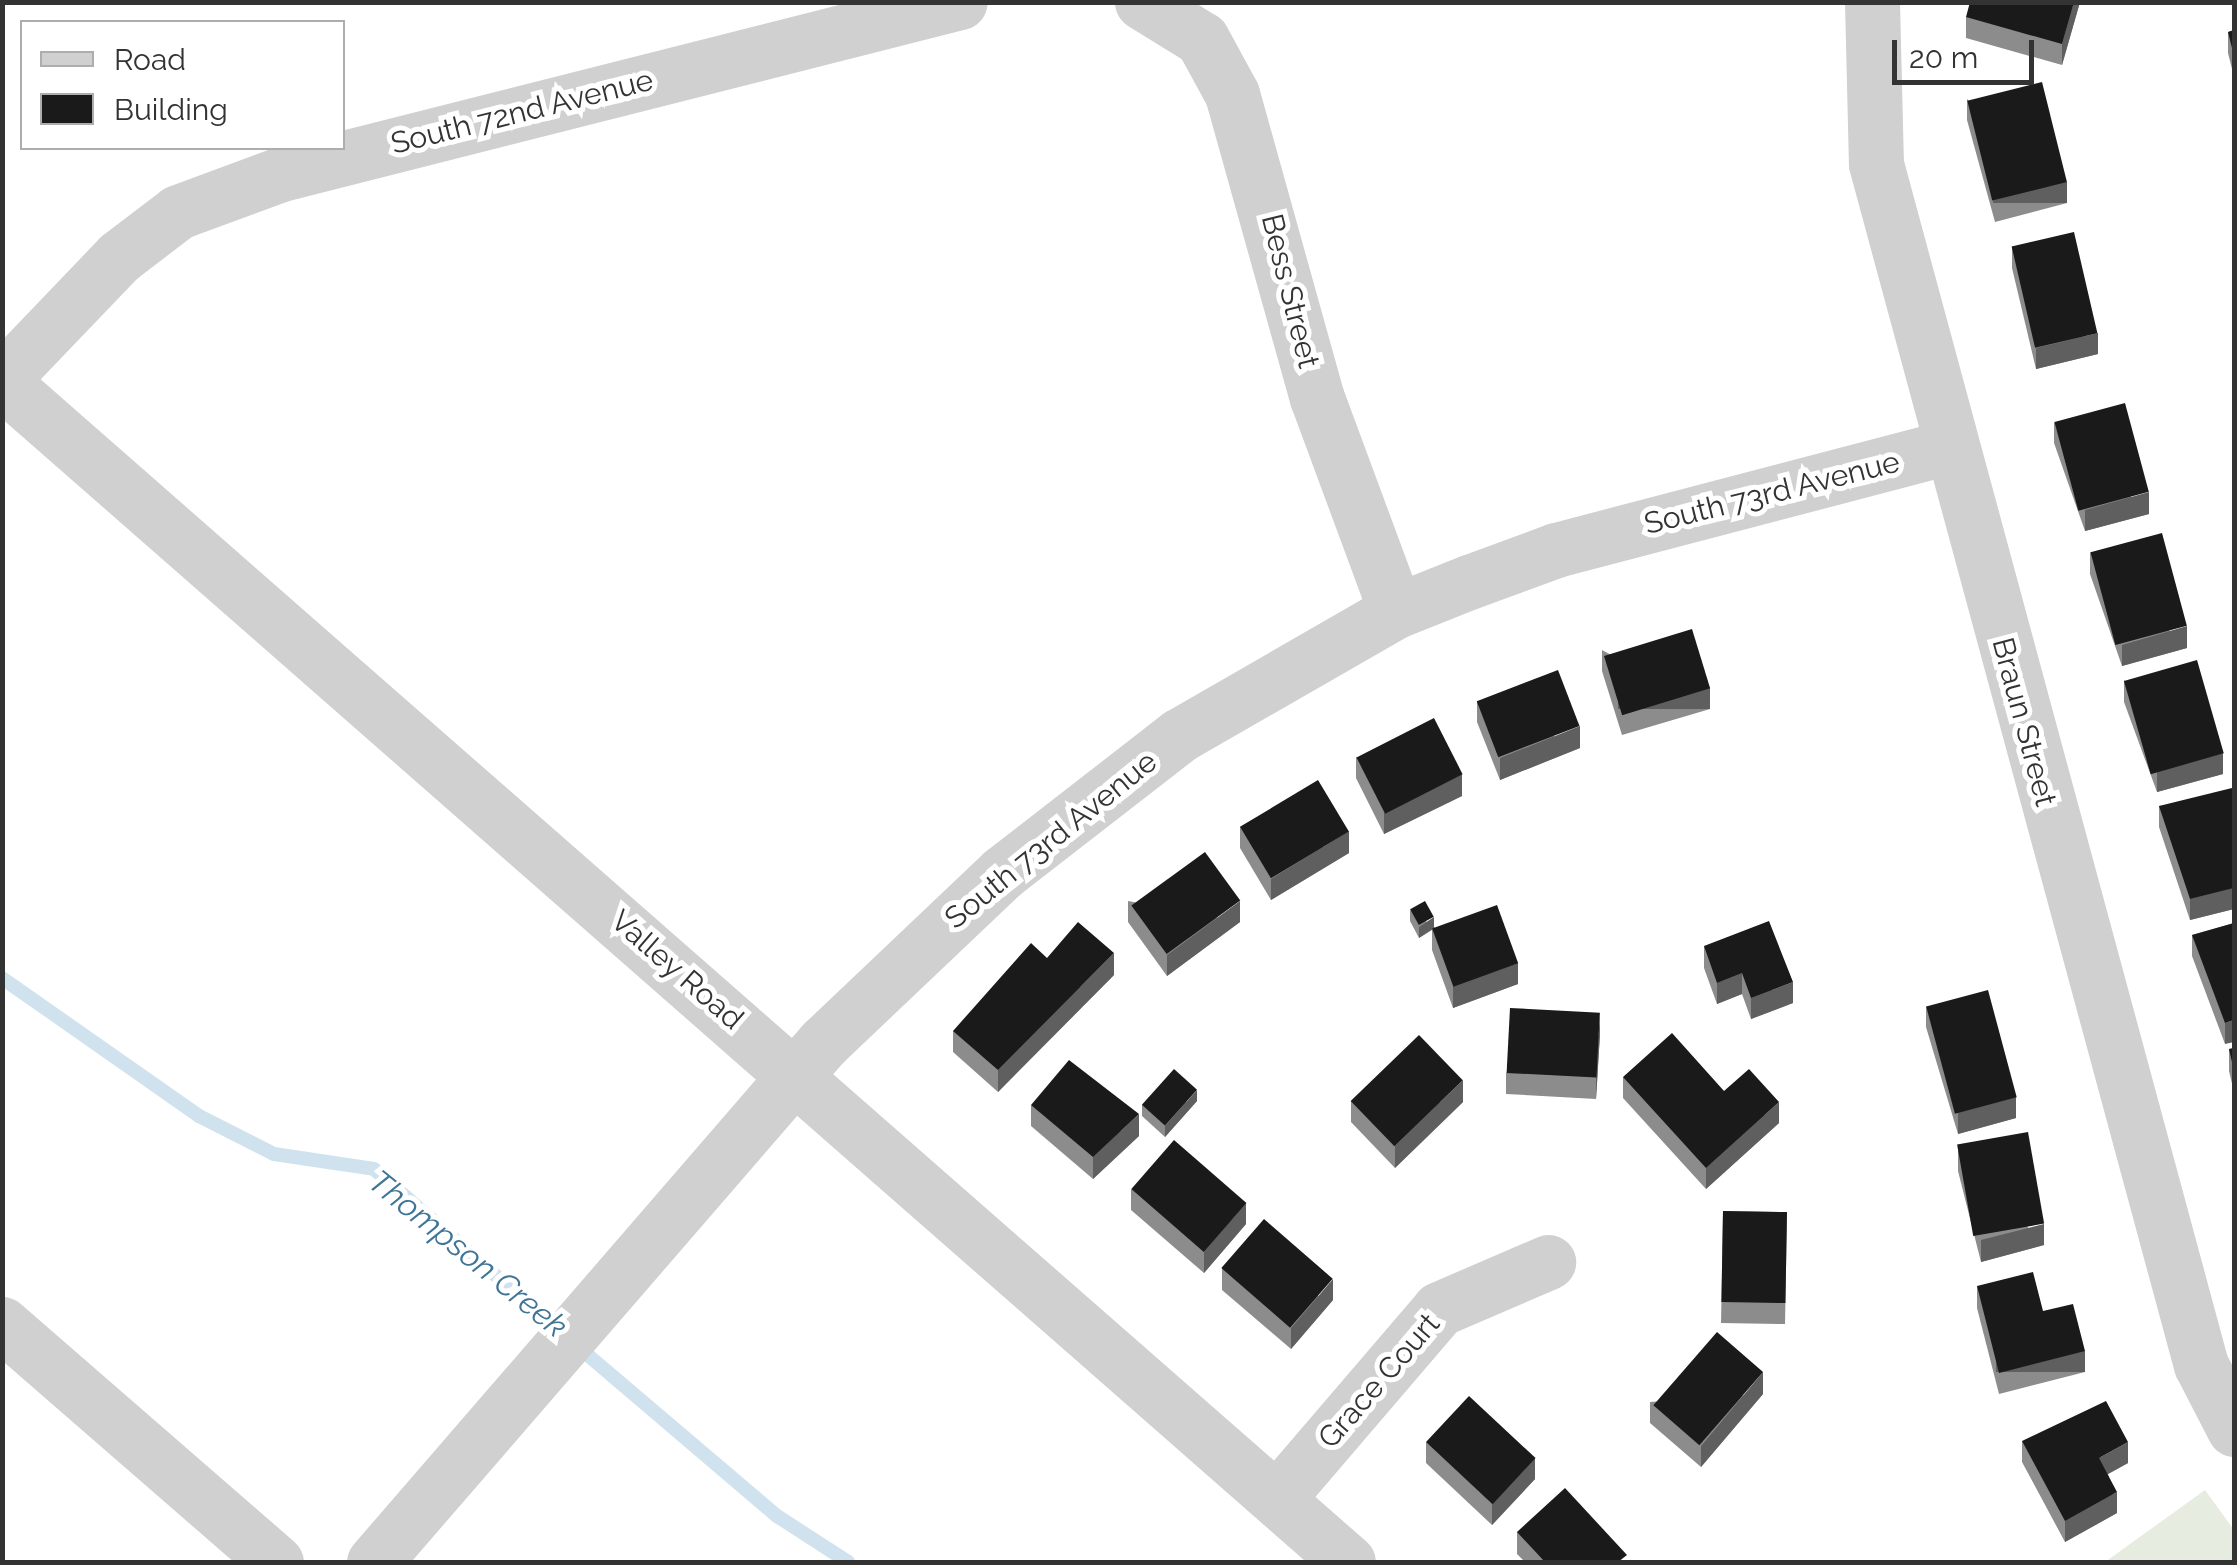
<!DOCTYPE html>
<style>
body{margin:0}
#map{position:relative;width:2237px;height:1565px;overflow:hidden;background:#fff;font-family:Raleway,sans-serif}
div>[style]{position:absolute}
.green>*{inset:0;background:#e6ecdf}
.stream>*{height:14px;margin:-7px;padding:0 7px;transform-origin:7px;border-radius:7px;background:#cfe2ee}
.minor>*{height:55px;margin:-27.5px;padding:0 27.5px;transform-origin:27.5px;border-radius:27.5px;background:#d0d0d0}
.wall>*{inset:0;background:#8c8c8c;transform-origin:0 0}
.shaded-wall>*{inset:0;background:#5f5f5f;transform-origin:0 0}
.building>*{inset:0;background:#1a1a1a;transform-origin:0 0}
span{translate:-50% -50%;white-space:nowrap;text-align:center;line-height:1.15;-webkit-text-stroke:10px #fff;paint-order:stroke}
.street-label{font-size:30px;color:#333}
.water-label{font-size:32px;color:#3f7597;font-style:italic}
.frame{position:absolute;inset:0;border:5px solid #333;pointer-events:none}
.legend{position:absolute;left:20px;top:20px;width:325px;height:130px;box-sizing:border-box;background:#fff;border:2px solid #adadad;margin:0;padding:12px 18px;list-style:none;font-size:30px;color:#333}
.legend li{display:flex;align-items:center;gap:20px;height:50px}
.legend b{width:50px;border:2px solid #adadad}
.scale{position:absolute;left:1892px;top:40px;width:142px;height:45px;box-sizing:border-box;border:5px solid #333;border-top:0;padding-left:12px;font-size:30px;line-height:35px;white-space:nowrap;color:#333;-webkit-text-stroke:8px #fff;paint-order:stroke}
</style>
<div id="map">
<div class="green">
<i style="clip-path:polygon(2205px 1490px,2234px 1530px,2234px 1562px,2105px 1562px)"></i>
</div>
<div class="stream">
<i style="left:2px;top:978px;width:241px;rotate:35deg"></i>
<i style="left:199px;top:1116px;width:84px;rotate:26.9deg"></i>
<i style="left:274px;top:1154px;width:101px;rotate:8.5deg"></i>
<i style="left:374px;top:1169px;width:246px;rotate:41.2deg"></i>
<i style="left:576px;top:1345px;width:264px;rotate:40.4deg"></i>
<i style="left:777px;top:1516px;width:85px;rotate:32.9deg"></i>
</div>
<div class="minor">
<i style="left:1142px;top:2px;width:70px;rotate:31.7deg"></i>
<i style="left:1202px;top:39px;width:63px;rotate:61.4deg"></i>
<i style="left:1232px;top:94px;width:316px;rotate:74.4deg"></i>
<i style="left:1317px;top:398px;width:227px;rotate:69.7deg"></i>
<i style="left:1872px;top:2px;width:162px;rotate:88.6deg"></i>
<i style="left:1876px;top:164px;width:1244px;rotate:74.86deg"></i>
<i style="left:2201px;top:1365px;width:72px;rotate:62.7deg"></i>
<i style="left:2px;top:379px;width:169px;rotate:-46.2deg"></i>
<i style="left:119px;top:257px;width:74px;rotate:-37.3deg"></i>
<i style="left:178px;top:212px;width:110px;rotate:-20.3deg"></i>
<i style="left:281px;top:174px;width:700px;rotate:-14.21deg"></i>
<i style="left:2px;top:382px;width:1790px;rotate:41.24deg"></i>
<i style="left:2px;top:1324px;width:363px;rotate:41deg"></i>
<i style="left:1279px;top:1496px;width:246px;rotate:-49.4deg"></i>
<i style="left:1439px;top:1309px;width:119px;rotate:-23.3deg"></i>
<i style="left:374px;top:1562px;width:686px;rotate:-49.14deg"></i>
<i style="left:823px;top:1043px;width:247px;rotate:-43.5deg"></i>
<i style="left:1002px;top:873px;width:225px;rotate:-37.8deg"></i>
<i style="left:1180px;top:735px;width:249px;rotate:-29.9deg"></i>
<i style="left:1396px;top:611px;width:79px;rotate:-21.7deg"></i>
<i style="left:1469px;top:582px;width:93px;rotate:-20.2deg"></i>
<i style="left:1556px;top:550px;width:405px;rotate:-14.7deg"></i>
</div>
<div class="wall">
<i style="clip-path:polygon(2080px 2px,2062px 65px,1966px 38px,1966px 17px)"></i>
<i style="clip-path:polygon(2234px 30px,2234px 77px,2228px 53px,2228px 32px)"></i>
<i style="clip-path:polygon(1967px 99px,2067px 203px,1995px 222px,1967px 120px)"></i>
<i style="clip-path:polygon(2012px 246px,2098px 354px,2036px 369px,2012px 268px)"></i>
<i style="clip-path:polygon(2054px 422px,2149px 514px,2085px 531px,2054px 443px)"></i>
<i style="clip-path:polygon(2090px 552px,2187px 648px,2122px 666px,2090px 574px)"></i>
<i style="clip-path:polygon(1602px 650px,1710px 709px,1622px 735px,1602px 671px)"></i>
<i style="clip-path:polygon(2124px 680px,2223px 774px,2157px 792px,2124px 702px)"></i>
<i style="clip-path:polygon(1477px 701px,1580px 748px,1500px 780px,1477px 722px)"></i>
<i style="clip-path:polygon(1356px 757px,1462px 796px,1384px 834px,1356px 778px)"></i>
<i style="clip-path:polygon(2234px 800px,2234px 909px,2190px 920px,2159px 827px,2159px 806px)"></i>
<i style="clip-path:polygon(1240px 827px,1349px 853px,1271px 900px,1240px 848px)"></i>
<i style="clip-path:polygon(1128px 901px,1240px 922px,1167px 976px,1128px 922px)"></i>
<i style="clip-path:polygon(1410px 910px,1434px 927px,1518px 984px,1453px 1008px,1432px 950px,1432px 930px,1419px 938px,1410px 921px)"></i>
<i style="clip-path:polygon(2234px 923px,2225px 1044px,2192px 956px,2192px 935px)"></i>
<i style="clip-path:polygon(1704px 946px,1793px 1003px,1751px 1019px,1742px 994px,1717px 1004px,1704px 968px)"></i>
<i style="clip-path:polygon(1114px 975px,998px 1092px,953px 1052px,953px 1031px)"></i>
<i style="clip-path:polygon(1926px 1006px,2016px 1118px,1958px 1134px,1926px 1027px)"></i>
<i style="clip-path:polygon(1600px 1034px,1596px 1099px,1506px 1094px,1506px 1073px)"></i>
<i style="clip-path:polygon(2234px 1048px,2234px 1092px,2229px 1071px,2229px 1049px)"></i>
<i style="clip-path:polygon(1623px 1077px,1724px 1091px,1779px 1123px,1706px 1189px,1623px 1098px)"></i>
<i style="clip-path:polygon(1197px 1101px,1165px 1137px,1142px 1116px,1142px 1105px)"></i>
<i style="clip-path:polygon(1351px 1101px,1463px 1102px,1395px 1168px,1351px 1122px)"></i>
<i style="clip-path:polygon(1031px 1105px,1139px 1136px,1093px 1179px,1031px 1126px)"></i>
<i style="clip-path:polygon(1958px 1150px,2044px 1245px,1981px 1262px,1958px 1171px)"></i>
<i style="clip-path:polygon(1131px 1189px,1246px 1224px,1204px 1273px,1131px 1210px)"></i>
<i style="left:1723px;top:1211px;width:64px;height:112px;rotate:1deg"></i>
<i style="clip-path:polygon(1222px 1268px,1333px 1300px,1291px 1349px,1222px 1290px)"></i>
<i style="clip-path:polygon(1977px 1286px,2043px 1311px,2085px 1372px,1999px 1394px,1977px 1308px)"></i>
<i style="clip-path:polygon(1763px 1394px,1701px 1467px,1650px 1423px,1650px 1402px)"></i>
<i style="clip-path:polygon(2022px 1441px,2128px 1463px,2108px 1474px,2117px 1513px,2065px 1542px,2022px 1462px)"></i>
<i style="clip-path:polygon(1426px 1442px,1535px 1479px,1492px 1525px,1426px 1463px)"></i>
<i style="clip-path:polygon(1517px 1532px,1627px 1562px,1525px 1562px,1517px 1554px)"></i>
</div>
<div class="shaded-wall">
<i style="clip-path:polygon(2074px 2px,2080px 2px,2062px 65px,2062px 44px)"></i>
<i style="left:2067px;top:182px;width:21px;height:74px;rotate:90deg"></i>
<i style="clip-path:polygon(2098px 333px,2098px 354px,2036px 369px,2036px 348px)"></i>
<i style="clip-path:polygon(2149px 492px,2149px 514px,2085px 531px,2085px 510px)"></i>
<i style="clip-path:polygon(2187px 626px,2187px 648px,2122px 666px,2122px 645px)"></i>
<i style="left:1710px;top:688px;width:21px;height:92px;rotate:90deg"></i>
<i style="clip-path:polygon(1580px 726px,1580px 748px,1500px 780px,1500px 758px)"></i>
<i style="clip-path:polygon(2223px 753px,2223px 774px,2157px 792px,2157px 771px)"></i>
<i style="clip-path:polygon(1462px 774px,1462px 796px,1384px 834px,1384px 813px)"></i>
<i style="clip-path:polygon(1349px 831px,1349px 853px,1271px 900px,1271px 879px)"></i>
<i style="clip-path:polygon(2234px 888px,2234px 909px,2190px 920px,2190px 899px)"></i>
<i style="clip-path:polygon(1240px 901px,1240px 922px,1167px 976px,1167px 955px)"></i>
<i style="clip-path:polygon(1434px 917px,1434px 928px,1419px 938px,1419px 927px)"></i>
<i style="clip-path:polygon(1114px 953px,1114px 975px,998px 1092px,998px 1070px)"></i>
<i style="clip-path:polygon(1518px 963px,1518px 984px,1453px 1008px,1453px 986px)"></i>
<i style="clip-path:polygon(1742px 973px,1742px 994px,1717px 1004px,1717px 983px)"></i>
<i style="clip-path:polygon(1793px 982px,1793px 1003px,1751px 1019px,1751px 998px)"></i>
<i style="clip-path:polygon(1600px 1013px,1600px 1034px,1596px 1099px,1596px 1078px)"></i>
<i style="clip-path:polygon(2234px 1020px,2234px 1042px,2225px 1044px,2225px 1023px)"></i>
<i style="clip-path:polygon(1463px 1080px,1463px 1102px,1395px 1168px,1395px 1146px)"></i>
<i style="clip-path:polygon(1197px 1090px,1197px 1101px,1165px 1137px,1165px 1126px)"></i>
<i style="clip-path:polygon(2016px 1097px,2016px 1118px,1958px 1134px,1958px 1112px)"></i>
<i style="clip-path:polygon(1779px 1102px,1779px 1123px,1706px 1189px,1706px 1168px)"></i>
<i style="clip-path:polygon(1139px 1114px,1139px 1136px,1093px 1179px,1093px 1157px)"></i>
<i style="clip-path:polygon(1246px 1203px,1246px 1224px,1204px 1273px,1204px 1252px)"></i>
<i style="clip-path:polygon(2044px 1224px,2044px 1245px,1981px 1262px,1981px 1240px)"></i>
<i style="clip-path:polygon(1333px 1279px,1333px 1300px,1291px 1349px,1291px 1328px)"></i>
<i style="left:2085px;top:1351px;width:21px;height:89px;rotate:90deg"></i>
<i style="clip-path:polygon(1763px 1372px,1763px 1394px,1701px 1467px,1701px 1446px)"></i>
<i style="clip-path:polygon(2128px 1442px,2128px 1463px,2099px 1479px,2099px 1458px)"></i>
<i style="clip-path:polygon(1535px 1458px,1535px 1479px,1492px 1525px,1492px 1504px)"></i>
<i style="clip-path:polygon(2117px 1492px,2117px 1513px,2065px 1542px,2065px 1521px)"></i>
</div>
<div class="building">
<i style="clip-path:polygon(1970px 2px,2074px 2px,2062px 44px,1966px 17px)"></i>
<i style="clip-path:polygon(2234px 30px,2234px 56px,2228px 32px)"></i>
<i style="left:2042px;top:82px;width:103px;height:77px;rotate:76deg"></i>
<i style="left:2074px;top:232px;width:104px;height:64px;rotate:77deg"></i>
<i style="left:2125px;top:403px;width:92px;height:73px;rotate:75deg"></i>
<i style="left:2162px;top:533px;width:96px;height:74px;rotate:75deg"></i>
<i style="left:1692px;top:629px;width:62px;height:92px;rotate:73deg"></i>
<i style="left:2197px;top:660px;width:97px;height:76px;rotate:74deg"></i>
<i style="left:1558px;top:670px;width:60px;height:87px;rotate:69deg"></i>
<i style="left:1434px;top:718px;width:63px;height:87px;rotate:63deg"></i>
<i style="left:1318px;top:780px;width:60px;height:91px;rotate:59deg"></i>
<i style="clip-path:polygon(2232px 788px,2234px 800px,2234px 888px,2190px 899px,2159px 806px)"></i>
<i style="left:1205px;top:852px;width:60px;height:91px;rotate:54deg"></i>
<i style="left:1425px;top:901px;width:18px;height:17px;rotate:61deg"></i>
<i style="left:1497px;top:905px;width:62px;height:69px;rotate:70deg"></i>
<i style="clip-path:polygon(1769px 921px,1793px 982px,1751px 998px,1742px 973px,1717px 983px,1704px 946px)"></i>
<i style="clip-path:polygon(1078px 922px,1114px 953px,998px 1070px,953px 1031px,1031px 943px,1047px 958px)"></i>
<i style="clip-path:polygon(2234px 923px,2234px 1020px,2225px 1023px,2192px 935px)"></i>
<i style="left:1988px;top:990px;width:111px;height:64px;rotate:75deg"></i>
<i style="left:1510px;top:1008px;width:90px;height:65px;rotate:3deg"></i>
<i style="clip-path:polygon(1672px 1033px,1724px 1091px,1749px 1069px,1779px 1102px,1706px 1168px,1623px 1077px)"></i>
<i style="left:1419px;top:1035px;width:63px;height:95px;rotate:46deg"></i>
<i style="clip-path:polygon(2234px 1048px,2234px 1071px,2229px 1049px)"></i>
<i style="clip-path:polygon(1069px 1060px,1139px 1114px,1093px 1157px,1031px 1105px)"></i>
<i style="left:1174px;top:1069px;width:31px;height:48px;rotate:42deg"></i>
<i style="left:2028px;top:1132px;width:93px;height:72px;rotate:80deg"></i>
<i style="left:1174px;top:1140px;width:96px;height:65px;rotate:41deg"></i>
<i style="left:1723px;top:1211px;width:64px;height:91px;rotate:1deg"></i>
<i style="left:1264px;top:1219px;width:91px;height:65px;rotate:41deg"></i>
<i style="clip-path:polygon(2033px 1272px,2043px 1311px,2073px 1304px,2085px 1351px,1999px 1373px,1977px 1286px)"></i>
<i style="left:1717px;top:1332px;width:61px;height:97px;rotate:41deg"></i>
<i style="left:1469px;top:1396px;width:91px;height:63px;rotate:43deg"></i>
<i style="clip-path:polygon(2106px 1401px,2128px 1442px,2099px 1458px,2117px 1492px,2065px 1521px,2022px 1441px)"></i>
<i style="clip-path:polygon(1565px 1488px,1627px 1555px,1618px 1562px,1545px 1562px,1517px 1532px)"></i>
</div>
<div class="street-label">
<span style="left:522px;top:112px;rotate:-14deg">South 72nd Avenue</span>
<span style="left:1290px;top:291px;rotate:76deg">Bess Street</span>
<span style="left:1772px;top:493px;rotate:-14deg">South 73rd Avenue</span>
<span style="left:2024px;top:722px;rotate:75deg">Braun Street</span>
<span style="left:1051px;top:840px;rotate:-39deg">South 73rd Avenue</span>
<span style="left:677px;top:970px;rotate:41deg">Valley Road</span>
<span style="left:1379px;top:1381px;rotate:-49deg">Grace Court</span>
</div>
<div class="water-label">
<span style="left:468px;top:1254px;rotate:39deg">Thompson Creek</span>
</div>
<div class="frame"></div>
<ul class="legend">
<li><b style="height:12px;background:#d0d0d0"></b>Road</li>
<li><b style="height:28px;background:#1a1a1a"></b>Building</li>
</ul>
<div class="scale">20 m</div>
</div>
